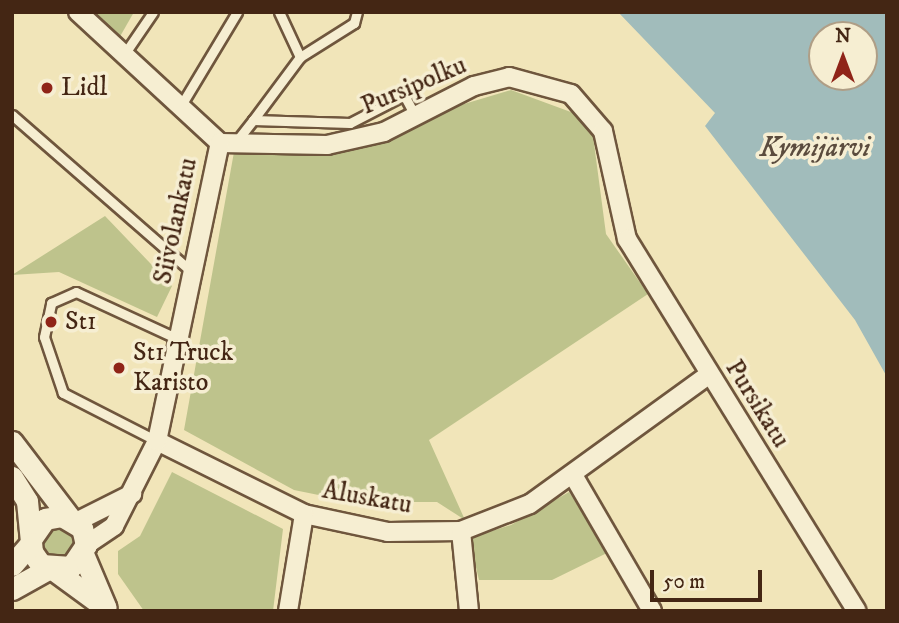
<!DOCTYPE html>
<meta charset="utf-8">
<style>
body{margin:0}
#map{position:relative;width:899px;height:623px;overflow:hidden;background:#f1e5b9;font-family:"IM FELL DW Pica",serif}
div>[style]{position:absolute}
.green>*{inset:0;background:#bec38c}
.round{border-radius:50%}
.water>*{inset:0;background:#a1bcbb}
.roads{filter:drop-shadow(2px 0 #6f563d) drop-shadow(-2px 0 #6f563d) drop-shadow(0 2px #6f563d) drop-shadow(0 -2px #6f563d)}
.service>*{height:9px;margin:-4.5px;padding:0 4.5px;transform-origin:4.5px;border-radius:4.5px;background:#f6eed2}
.minor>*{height:18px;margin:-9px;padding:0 9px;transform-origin:9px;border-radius:9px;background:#f6eed2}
.tertiary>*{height:21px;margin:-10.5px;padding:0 10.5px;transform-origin:10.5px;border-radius:10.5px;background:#f6eed2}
.dots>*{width:19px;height:19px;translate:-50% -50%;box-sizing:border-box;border:4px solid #f6eed2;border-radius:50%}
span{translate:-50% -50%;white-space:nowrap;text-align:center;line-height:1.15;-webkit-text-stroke:7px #f6eed2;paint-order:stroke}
.street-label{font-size:26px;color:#442614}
.poi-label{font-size:26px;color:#442614}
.left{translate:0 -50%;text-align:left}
.water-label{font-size:28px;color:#5b4c3e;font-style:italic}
.frame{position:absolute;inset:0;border:14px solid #442614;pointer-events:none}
.north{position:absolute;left:808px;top:21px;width:70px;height:70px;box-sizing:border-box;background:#f6eed2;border:2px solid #af9e86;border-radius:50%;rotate:0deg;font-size:19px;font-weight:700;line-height:28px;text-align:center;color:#442614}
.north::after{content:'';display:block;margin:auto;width:24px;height:32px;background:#8f2418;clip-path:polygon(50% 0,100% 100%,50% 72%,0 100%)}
.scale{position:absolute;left:650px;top:570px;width:112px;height:32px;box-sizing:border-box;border:4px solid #442614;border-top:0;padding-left:9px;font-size:21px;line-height:24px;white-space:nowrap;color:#442614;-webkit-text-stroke:5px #f6eed2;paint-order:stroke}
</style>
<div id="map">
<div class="green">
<i style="clip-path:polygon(88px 12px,134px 12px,118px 40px)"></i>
<i style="clip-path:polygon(511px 90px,579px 115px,593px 136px,606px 234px,648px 294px,429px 440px,465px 520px,437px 502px,353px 502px,294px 490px,184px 430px,234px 152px,372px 144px,444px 110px)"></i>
<i style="clip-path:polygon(105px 216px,172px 286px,157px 317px,59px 272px,12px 275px)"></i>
<i style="clip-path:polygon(172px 472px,283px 529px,273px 611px,144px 611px,118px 574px,118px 551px,140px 536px)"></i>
<i style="clip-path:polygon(569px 492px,609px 552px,552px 580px,479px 580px,469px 538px,511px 525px)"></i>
<i class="round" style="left:44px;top:527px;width:30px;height:30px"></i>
</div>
<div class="water">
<i style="clip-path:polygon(evenodd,618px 12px,887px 12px,887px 377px,855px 320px,705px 126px,715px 113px,618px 12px,822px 35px,864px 35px,864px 77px,822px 77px,822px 35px)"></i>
</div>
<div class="roads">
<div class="service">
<i style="left:279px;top:12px;width:50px;rotate:65deg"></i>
<i style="left:300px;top:57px;width:64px;rotate:-32.2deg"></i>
<i style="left:354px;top:23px;width:11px;rotate:-75deg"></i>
<i style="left:123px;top:56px;width:53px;rotate:-55.7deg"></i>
<i style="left:300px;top:57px;width:79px;rotate:126.7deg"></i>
<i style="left:253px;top:120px;width:97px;rotate:1.8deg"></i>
<i style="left:350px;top:123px;width:61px;rotate:-27.4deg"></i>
<i style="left:404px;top:95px;width:24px;rotate:62deg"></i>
<i style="left:180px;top:107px;width:111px;rotate:-59deg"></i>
<i style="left:12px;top:115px;width:239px;rotate:41.1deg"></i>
<i style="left:235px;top:143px;width:29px;rotate:-52deg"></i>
<i style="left:157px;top:441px;width:106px;rotate:-152.9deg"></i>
<i style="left:63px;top:393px;width:59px;rotate:-108.7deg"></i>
<i style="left:44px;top:337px;width:35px;rotate:-78deg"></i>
<i style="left:51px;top:303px;width:27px;rotate:-24deg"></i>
<i style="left:76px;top:292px;width:112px;rotate:24.7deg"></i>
</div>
<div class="minor">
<i style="left:78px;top:12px;width:193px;rotate:42.7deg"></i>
<i style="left:220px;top:143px;width:107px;rotate:1.1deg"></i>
<i style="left:327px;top:145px;width:58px;rotate:-12.8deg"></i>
<i style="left:384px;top:132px;width:101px;rotate:-27.1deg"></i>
<i style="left:474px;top:86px;width:36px;rotate:-14deg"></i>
<i style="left:509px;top:77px;width:64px;rotate:15.3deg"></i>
<i style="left:571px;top:94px;width:49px;rotate:49.1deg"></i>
<i style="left:603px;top:131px;width:111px;rotate:77.5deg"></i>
<i style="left:627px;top:239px;width:437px;rotate:58.3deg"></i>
<i style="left:157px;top:441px;width:164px;rotate:26.4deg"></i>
<i style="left:304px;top:514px;width:86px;rotate:12.1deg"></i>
<i style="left:388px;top:532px;width:73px;rotate:-0.8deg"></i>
<i style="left:461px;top:531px;width:74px;rotate:-21.4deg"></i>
<i style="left:530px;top:504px;width:218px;rotate:-35.9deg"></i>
<i style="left:573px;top:475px;width:157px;rotate:59.8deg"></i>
<i style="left:76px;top:522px;width:63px;rotate:-26.6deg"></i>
<i style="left:461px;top:531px;width:80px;rotate:84.3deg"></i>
<i style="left:86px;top:545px;width:34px;rotate:-34deg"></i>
<i style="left:114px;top:526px;width:95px;rotate:-63.2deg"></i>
<i style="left:157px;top:441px;width:305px;rotate:-78.1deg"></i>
<i style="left:288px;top:611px;width:98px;rotate:-80.6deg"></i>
</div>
<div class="tertiary">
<i style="left:12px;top:442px;width:96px;rotate:52.7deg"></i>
<i style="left:12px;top:477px;width:28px;rotate:58deg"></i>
<i style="left:27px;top:501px;width:51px;rotate:84.4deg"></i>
<i style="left:32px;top:552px;width:16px;rotate:55deg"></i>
<i style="left:41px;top:565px;width:30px;rotate:4deg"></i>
<i style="left:71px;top:567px;width:27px;rotate:-56deg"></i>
<i style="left:86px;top:545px;width:17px;rotate:-103deg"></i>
<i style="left:82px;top:528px;width:23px;rotate:-149deg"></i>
<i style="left:62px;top:516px;width:17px;rotate:170deg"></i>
<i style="left:45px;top:519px;width:24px;rotate:125deg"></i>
<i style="left:83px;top:554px;width:56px;rotate:67.1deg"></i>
<i style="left:12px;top:565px;width:29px;rotate:-49deg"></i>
<i style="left:54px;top:570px;width:64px;rotate:36.2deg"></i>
<i style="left:12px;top:589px;width:41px;rotate:-29.1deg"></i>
</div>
</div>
<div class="dots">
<i style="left:47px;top:88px;background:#8f2418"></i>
<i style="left:51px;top:322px;background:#8f2418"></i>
<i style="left:119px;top:368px;background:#8f2418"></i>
</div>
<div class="street-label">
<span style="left:414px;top:86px;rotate:-23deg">Pursipolku</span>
<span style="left:176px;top:221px;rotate:-78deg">Siivolankatu</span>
<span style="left:757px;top:404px;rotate:58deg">Pursikatu</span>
<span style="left:367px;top:498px;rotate:10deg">Aluskatu</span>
</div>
<div class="poi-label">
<span class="left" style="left:61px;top:88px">Lidl</span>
<span class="left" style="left:65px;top:322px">St1</span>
<span class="left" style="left:133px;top:368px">St1 Truck<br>Karisto</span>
</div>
<div class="water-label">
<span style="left:815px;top:148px">Kymijärvi</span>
</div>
<div class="frame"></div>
<div class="north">N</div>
<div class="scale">50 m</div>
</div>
